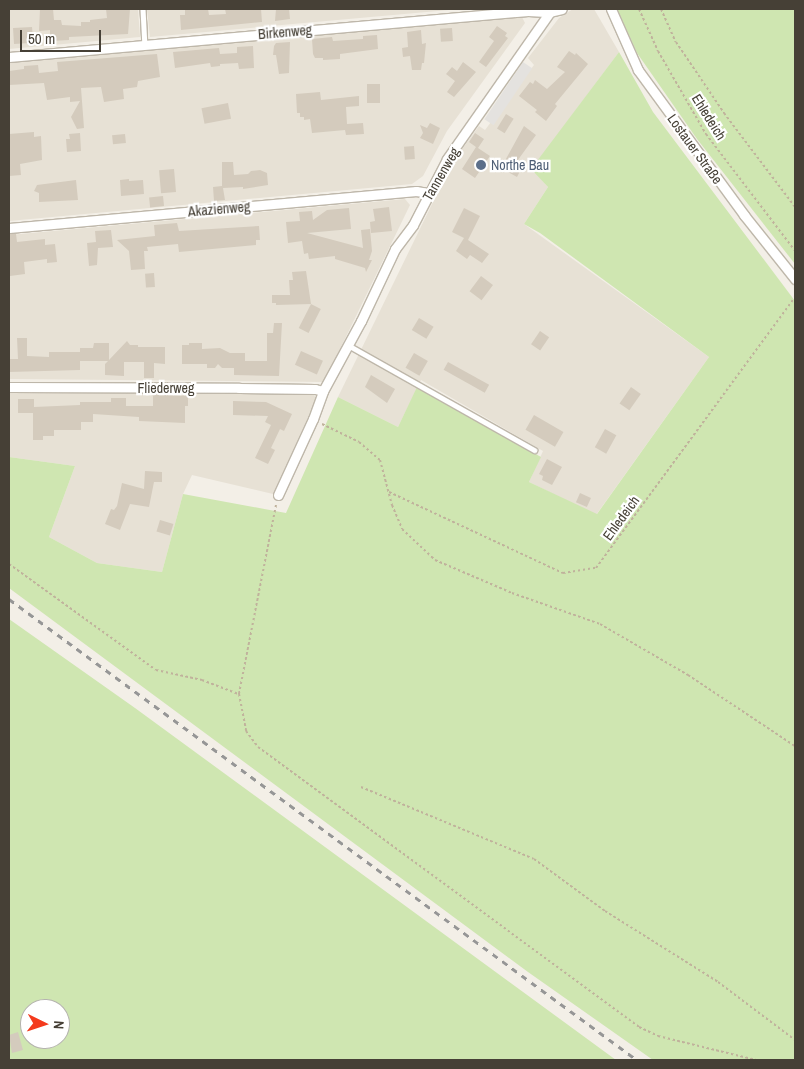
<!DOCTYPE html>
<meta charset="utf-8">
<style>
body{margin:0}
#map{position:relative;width:804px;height:1069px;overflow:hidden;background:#f3efe7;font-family:"Archivo Narrow",sans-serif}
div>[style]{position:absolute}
.residential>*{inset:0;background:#e7e1d5}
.green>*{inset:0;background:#cfe6b1}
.parking>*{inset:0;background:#e4e2df;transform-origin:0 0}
.building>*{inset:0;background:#d4cbbd;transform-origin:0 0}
.path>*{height:2px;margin-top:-1px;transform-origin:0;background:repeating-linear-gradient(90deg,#c0b29c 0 2.5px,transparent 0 5px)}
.roads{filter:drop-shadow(1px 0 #beb7aa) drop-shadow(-1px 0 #beb7aa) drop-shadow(0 1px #beb7aa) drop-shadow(0 -1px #beb7aa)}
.lane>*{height:4.5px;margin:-2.25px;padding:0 2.25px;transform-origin:2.25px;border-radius:2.25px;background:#fff}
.street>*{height:9px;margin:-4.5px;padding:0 4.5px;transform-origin:4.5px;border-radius:4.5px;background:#fff}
.rail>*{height:3px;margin-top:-1.5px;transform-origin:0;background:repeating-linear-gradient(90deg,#969696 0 6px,transparent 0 12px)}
.dots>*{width:14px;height:14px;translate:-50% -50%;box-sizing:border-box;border:2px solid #fff;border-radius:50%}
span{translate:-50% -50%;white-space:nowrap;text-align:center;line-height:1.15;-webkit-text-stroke:4.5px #fff;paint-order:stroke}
.street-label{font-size:14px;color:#464036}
.service-label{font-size:14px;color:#4e5e75}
.left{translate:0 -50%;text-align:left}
.frame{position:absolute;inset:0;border:10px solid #464036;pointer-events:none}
.north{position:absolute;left:20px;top:999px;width:50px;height:50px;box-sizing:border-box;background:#fff;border:1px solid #b5b3af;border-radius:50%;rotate:94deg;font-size:14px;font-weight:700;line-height:20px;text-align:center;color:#464036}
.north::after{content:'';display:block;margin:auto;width:18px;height:22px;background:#f43a1d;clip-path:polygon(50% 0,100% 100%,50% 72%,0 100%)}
.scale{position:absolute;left:20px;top:30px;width:81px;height:22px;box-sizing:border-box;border:2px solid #464036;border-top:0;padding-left:6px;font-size:15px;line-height:18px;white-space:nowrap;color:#464036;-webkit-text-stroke:4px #fff;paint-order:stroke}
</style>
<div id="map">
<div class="residential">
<i style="clip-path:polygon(9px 9px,138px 9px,140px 37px,9px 49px)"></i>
<i style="clip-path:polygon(147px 9px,460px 9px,150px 37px)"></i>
<i style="clip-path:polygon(573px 9px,594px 9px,619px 52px,532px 169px,548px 187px,524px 224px,709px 357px,596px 515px,529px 482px,543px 451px,421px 380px,398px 427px,338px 397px,452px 163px,479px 126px,485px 130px,534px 65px,528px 58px,559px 18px)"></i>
<i style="clip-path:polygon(522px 17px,525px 23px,447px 131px,423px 176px,412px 184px,9px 221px,9px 63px)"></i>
<i style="clip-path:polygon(405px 199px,410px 205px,324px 382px,9px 379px,9px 235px)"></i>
<i style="clip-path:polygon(9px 393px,314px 394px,316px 400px,273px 494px,192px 475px,183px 494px,162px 572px,97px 563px,49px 537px,75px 466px,9px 457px)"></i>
</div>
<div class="green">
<i style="clip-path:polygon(617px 9px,795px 9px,795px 264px,697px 139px,637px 53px)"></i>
<i style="clip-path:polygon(619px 52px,653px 112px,795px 301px,795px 1060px,653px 1060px,528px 972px,9px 588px,9px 457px,75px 466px,49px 537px,97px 563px,162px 572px,183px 494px,286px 513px,338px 397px,398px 427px,417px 387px,541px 457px,529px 482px,597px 514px,709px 357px,540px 233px,524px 224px,548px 187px,531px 169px)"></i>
<i style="clip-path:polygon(evenodd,9px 619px,135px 708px,616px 1060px,9px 1060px,9px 619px,30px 1009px,60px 1009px,60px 1039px,30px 1039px,30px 1009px)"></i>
</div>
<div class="parking">
<i style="left:523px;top:62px;width:11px;height:69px;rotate:34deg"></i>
</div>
<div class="building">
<i style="clip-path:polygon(40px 9px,53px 9px,54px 20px,61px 20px,62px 25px,81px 26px,81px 22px,90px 22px,90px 20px,107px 18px,106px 9px,130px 9px,128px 34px,69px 37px,69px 40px,50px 41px,50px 30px,39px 31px)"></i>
<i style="clip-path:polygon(185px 9px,208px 9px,209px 15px,226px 14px,225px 9px,261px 9px,262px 22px,181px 30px,180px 15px,185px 15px)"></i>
<i style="clip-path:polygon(276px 9px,289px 9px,290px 19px,275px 21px)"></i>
<i style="clip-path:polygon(497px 26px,507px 33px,505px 36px,508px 38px,486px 67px,479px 62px,494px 41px,489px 37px)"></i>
<i style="clip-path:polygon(32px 27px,33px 38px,31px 39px,30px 43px,14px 44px,13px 28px)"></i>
<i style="left:452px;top:28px;width:13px;height:12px;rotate:86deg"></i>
<i style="clip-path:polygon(421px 30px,422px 44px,426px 43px,424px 63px,422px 63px,421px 70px,412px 70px,410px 56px,403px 57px,402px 48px,408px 47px,407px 32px)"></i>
<i style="clip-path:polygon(377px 35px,378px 49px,340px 54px,340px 59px,323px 60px,323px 58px,315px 58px,313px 54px,312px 39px,332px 37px,333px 41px,363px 39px,363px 36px)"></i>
<i style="clip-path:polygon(290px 42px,289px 73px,279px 74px,276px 55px,273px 55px,274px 46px,276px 43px)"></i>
<i style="clip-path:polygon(253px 46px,254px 68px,239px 69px,238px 63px,220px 64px,220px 66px,211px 67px,210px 63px,175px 68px,173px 52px,219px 48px,220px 54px,237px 53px,237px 47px)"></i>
<i style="clip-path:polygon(569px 51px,575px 55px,576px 53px,588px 64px,555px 104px,557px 106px,546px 121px,535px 112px,537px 110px,519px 96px,530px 82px,533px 84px,535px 80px,547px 89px,565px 72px,557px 67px)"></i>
<i style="clip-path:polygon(157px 54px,160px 77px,138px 81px,137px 87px,123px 89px,124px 99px,104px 102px,101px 87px,81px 88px,84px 128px,77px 129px,71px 117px,80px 101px,70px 102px,70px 97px,47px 100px,44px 83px,9px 85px,9px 71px,24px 69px,24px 66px,38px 65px,39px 73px,58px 71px,57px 62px)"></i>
<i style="clip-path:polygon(463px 62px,476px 72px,454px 97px,447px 92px,455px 81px,446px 74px,452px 67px,457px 71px)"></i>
<i style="left:367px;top:84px;width:13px;height:19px"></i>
<i style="clip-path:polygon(320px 92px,321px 100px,359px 96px,359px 106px,346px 107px,347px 124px,363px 123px,364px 134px,346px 135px,345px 130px,312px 133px,310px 119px,304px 120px,304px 117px,300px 117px,300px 113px,297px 113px,296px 94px)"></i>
<i style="left:228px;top:103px;width:16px;height:27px;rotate:79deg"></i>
<i style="left:506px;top:114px;width:9px;height:17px;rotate:32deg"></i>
<i style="clip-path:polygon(430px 123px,440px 128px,433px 144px,420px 138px,423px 133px,420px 125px,427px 128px)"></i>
<i style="clip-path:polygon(524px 126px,536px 135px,515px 164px,522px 167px,517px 177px,501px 168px)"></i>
<i style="clip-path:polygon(34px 132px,34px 137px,41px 136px,42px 160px,20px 164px,21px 175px,9px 176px,9px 134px)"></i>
<i style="clip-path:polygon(80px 133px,81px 151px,67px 152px,66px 139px,70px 139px,69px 134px)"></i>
<i style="clip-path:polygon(475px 133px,484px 139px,478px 148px,490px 156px,475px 178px,462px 169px,476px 147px,469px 142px)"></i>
<i style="left:125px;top:134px;width:9px;height:13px;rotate:84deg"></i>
<i style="left:414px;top:146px;width:13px;height:10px;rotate:86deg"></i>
<i style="clip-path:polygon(222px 162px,233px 162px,234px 175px,248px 174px,251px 171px,260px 170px,267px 173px,268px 185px,243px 189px,243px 187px,223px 188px,225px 200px,214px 201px,213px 187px,222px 186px)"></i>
<i style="left:174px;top:169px;width:23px;height:15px;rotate:85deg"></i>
<i style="clip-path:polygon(129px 179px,129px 181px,143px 180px,144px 194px,121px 196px,120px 180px)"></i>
<i style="clip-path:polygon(76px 180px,78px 200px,39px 202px,39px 193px,34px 191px,37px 185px)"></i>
<i style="left:163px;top:196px;width:10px;height:14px;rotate:84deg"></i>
<i style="clip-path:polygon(389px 207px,392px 231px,371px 233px,370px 222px,375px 221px,373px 209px)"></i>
<i style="clip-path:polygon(349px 208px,351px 229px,307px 233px,363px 248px,361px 230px,370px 229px,372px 251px,369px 260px,372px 260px,366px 272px,365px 268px,335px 259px,335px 256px,309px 259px,308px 253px,304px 254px,302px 241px,288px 243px,286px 222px,300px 221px,299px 212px,312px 211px,313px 220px,327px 210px)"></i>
<i style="clip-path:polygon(464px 208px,480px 216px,468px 240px,489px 254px,482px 263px,470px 255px,467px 259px,456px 251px,464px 238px,452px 232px)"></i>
<i style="clip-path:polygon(177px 223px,179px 231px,259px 226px,260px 240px,256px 240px,256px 245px,179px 252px,178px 244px,147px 247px,148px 251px,144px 251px,145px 269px,131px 270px,129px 251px,117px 240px,155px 236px,154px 225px)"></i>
<i style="clip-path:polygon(111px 230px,113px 247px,98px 248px,97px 265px,89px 266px,87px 243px,96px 242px,95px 231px)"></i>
<i style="clip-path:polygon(9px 234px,16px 234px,17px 242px,45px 239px,45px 245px,55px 244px,57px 262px,47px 263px,47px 259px,24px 262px,25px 274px,10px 276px)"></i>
<i style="clip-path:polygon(306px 271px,311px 304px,276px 305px,276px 303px,272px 303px,272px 295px,290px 295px,289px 280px,293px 280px,292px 272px)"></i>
<i style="left:154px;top:273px;width:14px;height:9px;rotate:86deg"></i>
<i style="left:481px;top:276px;width:15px;height:19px;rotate:37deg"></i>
<i style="left:311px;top:304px;width:11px;height:27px;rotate:27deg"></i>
<i style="left:419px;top:318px;width:17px;height:14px;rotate:31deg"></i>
<i style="clip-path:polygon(274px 323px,282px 323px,279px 376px,234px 375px,234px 368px,222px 368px,218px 364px,215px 368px,207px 368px,207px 364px,182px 364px,182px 345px,189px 345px,189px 343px,202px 343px,202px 349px,220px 348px,230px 353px,245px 353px,245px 361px,267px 361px,267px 333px,273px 333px)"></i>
<i style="left:540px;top:331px;width:11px;height:16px;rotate:34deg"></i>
<i style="clip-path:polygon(17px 338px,27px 338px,27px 356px,49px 357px,49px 352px,80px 352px,80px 348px,93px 348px,94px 343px,109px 343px,109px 360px,127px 341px,130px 345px,138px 345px,138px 347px,165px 347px,165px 364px,154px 363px,154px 378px,144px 378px,144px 362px,124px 362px,124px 376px,105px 375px,105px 364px,108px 361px,80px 361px,80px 370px,9px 372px,9px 359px,18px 359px)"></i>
<i style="left:301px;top:351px;width:24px;height:15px;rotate:24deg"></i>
<i style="left:414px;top:353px;width:16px;height:17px;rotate:30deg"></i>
<i style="left:448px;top:362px;width:47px;height:9px;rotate:29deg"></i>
<i style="clip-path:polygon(371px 375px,395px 389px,387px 403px,365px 387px)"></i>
<i style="left:631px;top:387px;width:12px;height:20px;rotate:35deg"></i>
<i style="clip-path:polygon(153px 394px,188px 396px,188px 406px,185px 406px,185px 423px,139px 421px,139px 417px,93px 414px,93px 422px,81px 422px,81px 430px,54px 430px,54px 436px,43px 436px,43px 440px,33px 440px,33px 413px,18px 413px,18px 399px,34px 399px,34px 407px,80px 405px,80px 402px,111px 402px,111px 398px,126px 398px,126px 406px,153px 406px)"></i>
<i style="clip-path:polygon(233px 401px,266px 402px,292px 414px,284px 431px,280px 429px,271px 448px,275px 450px,268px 464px,255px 458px,271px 425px,265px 422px,268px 416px,233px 415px)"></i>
<i style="left:534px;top:415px;width:34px;height:17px;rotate:30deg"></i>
<i style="left:605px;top:429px;width:13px;height:21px;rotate:29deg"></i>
<i style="clip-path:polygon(547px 459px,562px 467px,552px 485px,542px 480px,543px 476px,539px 474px)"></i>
<i style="clip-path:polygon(145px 471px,162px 472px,162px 482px,154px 482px,149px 507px,130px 504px,120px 530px,105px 524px,111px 509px,114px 510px,117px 506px,122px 483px,144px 489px)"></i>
<i style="left:580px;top:493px;width:12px;height:10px;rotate:24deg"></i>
<i style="left:160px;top:520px;width:14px;height:12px;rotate:17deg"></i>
<i style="clip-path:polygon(18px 1032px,23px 1050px,12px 1053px,9px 1035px)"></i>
</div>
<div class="path">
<i style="left:639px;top:9px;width:46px;rotate:65.7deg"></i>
<i style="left:658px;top:51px;width:96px;rotate:60deg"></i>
<i style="left:706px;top:134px;width:147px;rotate:52.7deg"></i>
<i style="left:661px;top:9px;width:36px;rotate:66deg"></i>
<i style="left:676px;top:42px;width:86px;rotate:55.9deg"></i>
<i style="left:724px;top:113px;width:118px;rotate:52.9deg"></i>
<i style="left:322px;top:424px;width:41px;rotate:25.9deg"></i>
<i style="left:359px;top:442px;width:28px;rotate:41deg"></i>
<i style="left:380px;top:460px;width:47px;rotate:75.1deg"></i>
<i style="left:392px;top:505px;width:26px;rotate:67deg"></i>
<i style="left:402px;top:529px;width:45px;rotate:43.2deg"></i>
<i style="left:435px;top:560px;width:84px;rotate:23.2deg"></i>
<i style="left:512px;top:593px;width:93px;rotate:19.4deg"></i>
<i style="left:600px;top:624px;width:102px;rotate:30.1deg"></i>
<i style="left:688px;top:675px;width:128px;rotate:33.6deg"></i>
<i style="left:389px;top:492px;width:192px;rotate:25deg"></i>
<i style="left:563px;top:573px;width:33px;rotate:-9deg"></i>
<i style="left:596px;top:568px;width:336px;rotate:-53.7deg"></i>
<i style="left:276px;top:505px;width:193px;rotate:101.1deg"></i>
<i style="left:239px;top:694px;width:38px;rotate:79deg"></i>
<i style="left:246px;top:731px;width:20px;rotate:53deg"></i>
<i style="left:258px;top:747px;width:473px;rotate:36.3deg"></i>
<i style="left:639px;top:1027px;width:21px;rotate:25deg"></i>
<i style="left:658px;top:1036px;width:101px;rotate:13.8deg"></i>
<i style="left:9px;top:564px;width:181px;rotate:35.8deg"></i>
<i style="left:156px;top:670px;width:47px;rotate:12.3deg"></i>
<i style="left:202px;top:680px;width:39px;rotate:21deg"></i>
<i style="left:361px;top:787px;width:187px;rotate:22.6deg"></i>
<i style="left:534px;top:859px;width:88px;rotate:36.2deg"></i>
<i style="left:605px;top:911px;width:133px;rotate:32.1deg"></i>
<i style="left:718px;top:982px;width:96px;rotate:37deg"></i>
</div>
<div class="roads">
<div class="lane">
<i style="left:143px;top:9px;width:36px;rotate:87deg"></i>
<i style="left:348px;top:345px;width:214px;rotate:29.4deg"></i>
</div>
<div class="street">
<i style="left:611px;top:9px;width:67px;rotate:66.1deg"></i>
<i style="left:638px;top:70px;width:180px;rotate:53.8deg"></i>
<i style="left:744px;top:215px;width:82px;rotate:51.4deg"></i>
<i style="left:9px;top:57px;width:521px;rotate:-5.07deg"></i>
<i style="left:528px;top:11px;width:22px;rotate:3deg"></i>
<i style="left:550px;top:12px;width:12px;rotate:-14deg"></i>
<i style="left:9px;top:228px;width:409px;rotate:-5.2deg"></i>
<i style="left:416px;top:191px;width:12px;rotate:9deg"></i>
<i style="left:9px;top:387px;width:230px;rotate:0.2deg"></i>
<i style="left:239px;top:388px;width:76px;rotate:0.8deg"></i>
<i style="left:315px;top:389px;width:8px;rotate:14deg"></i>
<i style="left:278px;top:495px;width:84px;rotate:-65.3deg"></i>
<i style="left:313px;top:419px;width:30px;rotate:-70deg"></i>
<i style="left:323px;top:391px;width:80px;rotate:-61.5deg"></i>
<i style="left:361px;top:321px;width:80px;rotate:-64.7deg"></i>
<i style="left:395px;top:249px;width:30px;rotate:-53deg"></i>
<i style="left:413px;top:225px;width:74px;rotate:-62.7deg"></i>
<i style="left:447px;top:159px;width:179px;rotate:-55deg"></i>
</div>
</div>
<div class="rail">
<i style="left:9px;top:599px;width:779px;rotate:36.28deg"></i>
</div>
<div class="dots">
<i style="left:481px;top:165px;background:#5c6f8a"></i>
</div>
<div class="street-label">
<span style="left:285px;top:32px;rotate:-5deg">Birkenweg</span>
<span style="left:709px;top:117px;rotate:58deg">Ehledeich</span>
<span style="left:695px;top:149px;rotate:54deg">Lostauer Straße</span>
<span style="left:441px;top:174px;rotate:-60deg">Tannenweg</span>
<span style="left:219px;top:209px;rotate:-5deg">Akazienweg</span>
<span style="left:166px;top:388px">Fliederweg</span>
<span style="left:621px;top:518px;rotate:-54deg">Ehledeich</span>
</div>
<div class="service-label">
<span class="left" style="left:491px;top:165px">Northe Bau</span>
</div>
<div class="frame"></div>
<div class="north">N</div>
<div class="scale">50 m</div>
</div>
